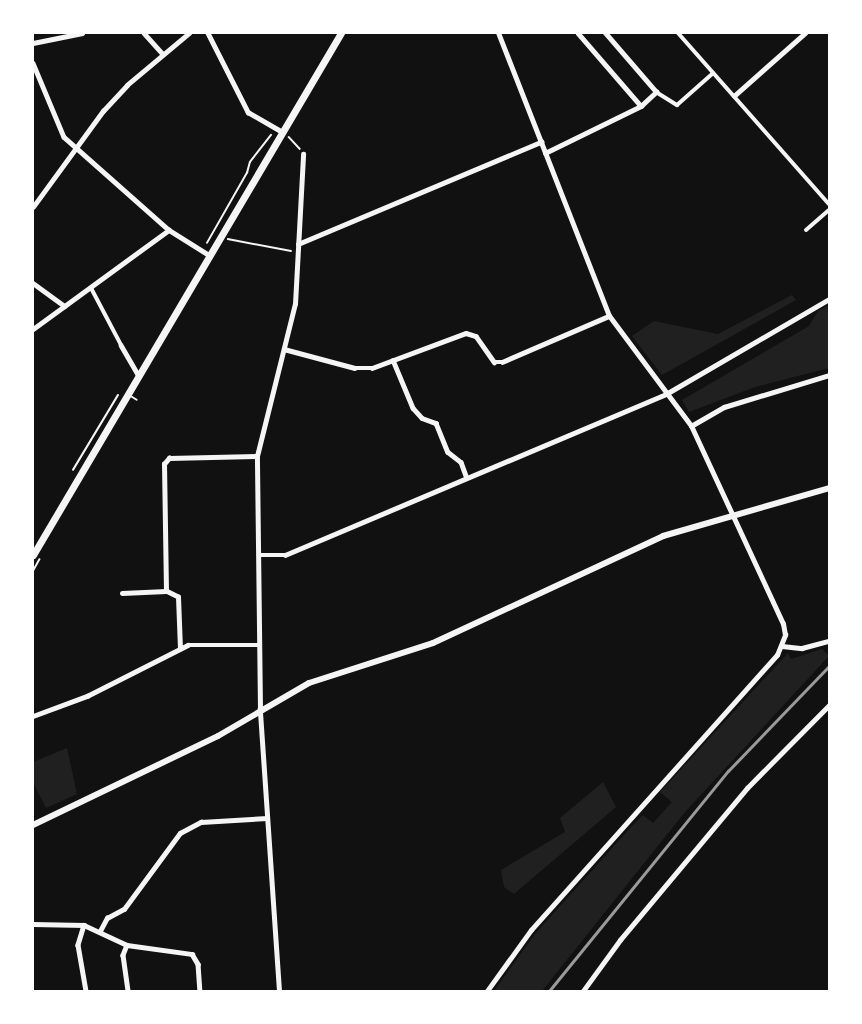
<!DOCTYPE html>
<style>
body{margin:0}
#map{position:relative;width:862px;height:1024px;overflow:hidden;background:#111;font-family:"Alegreya Sans",sans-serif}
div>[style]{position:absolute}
.green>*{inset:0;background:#202020}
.path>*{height:1.5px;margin:-0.75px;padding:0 0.75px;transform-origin:0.75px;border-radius:0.75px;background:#f5f5f5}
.service>*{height:2px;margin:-1px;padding:0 1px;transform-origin:1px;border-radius:1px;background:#f5f5f5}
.pedestrian>*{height:4px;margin:-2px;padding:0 2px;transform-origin:2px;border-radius:2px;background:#f5f5f5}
.minor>*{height:4.5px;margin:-2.25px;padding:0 2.25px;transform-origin:2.25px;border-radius:2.25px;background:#f5f5f5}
.tertiary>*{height:6px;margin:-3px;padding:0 3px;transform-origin:3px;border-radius:3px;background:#f5f5f5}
.secondary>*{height:7px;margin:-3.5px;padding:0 3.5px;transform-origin:3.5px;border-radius:3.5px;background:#f5f5f5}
.rail>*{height:3px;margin:-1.5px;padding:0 1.5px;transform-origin:1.5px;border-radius:1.5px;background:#9a9a9a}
span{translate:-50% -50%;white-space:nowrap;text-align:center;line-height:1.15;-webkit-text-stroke:5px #fff;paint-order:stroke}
.frame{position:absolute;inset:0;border:34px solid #fff;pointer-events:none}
</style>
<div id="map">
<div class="green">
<i style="clip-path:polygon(792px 295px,796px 300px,662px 375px,632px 336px,654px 321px,718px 334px)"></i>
<i style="clip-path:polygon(829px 305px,829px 368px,755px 387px,689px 412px,682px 400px,809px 326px,818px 311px)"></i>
<i style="clip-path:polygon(822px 649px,829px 656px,685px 812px,542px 991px,494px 991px,535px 934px,632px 826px,643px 815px,653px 823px,672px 802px,660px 792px,788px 653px,791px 659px)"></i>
<i style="clip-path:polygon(67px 748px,77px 794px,46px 808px,33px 782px,33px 762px)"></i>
<i style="clip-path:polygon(603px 782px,616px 807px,514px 894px,504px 887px,501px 870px,565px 832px,560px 818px)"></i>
</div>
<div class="path">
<i style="left:289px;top:137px;width:16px;rotate:47deg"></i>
<i style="left:228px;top:239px;width:64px;rotate:10.8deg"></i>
<i style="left:207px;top:243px;width:81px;rotate:-60.3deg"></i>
<i style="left:247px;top:173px;width:11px;rotate:-75deg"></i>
<i style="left:250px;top:162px;width:34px;rotate:-52deg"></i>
<i style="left:73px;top:470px;width:87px;rotate:-59deg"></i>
<i style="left:33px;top:571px;width:13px;rotate:-61deg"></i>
</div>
<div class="service">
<i style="left:129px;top:395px;width:9px;rotate:32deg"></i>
</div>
<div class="pedestrian">
<i style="left:678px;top:33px;width:228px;rotate:48.6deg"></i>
<i style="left:656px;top:92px;width:25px;rotate:32deg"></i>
<i style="left:677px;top:105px;width:48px;rotate:-41.6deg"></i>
<i style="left:806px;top:230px;width:30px;rotate:-41deg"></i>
<i style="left:91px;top:288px;width:64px;rotate:62.2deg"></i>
</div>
<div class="minor">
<i style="left:144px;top:33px;width:28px;rotate:48deg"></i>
<i style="left:208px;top:33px;width:89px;rotate:63.1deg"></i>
<i style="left:248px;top:112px;width:38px;rotate:30deg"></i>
<i style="left:578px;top:33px;width:96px;rotate:49.2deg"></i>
<i style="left:641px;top:106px;width:21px;rotate:-43deg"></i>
<i style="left:656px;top:92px;width:78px;rotate:-130.8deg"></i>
<i style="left:33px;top:43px;width:50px;rotate:-11.5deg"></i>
<i style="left:33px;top:63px;width:80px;rotate:67.3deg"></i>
<i style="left:64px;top:137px;width:140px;rotate:41.5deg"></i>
<i style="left:169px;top:230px;width:47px;rotate:32deg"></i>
<i style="left:734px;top:96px;width:95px;rotate:-41.6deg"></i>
<i style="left:545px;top:153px;width:107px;rotate:-26.1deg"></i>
<i style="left:33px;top:207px;width:119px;rotate:-53.9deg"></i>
<i style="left:103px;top:111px;width:35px;rotate:-47deg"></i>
<i style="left:127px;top:85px;width:81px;rotate:-40deg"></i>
<i style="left:298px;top:244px;width:264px;rotate:-22.8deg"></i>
<i style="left:33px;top:283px;width:39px;rotate:36deg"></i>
<i style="left:33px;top:329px;width:168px;rotate:-36.1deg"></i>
<i style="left:121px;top:345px;width:34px;rotate:60deg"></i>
<i style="left:284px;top:349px;width:73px;rotate:15deg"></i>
<i style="left:355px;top:368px;width:17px"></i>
<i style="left:372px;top:368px;width:100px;rotate:-20.4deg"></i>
<i style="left:466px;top:333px;width:10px;rotate:17deg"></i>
<i style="left:476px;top:336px;width:32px;rotate:55deg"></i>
<i style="left:494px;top:362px;width:8px"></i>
<i style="left:502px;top:362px;width:116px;rotate:-23.3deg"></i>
<i style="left:393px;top:360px;width:52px;rotate:67.4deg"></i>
<i style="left:413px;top:408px;width:13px;rotate:48deg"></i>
<i style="left:422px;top:418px;width:15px;rotate:20deg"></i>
<i style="left:436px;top:423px;width:31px;rotate:68deg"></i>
<i style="left:448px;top:452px;width:16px;rotate:38deg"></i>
<i style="left:461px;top:462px;width:15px;rotate:70deg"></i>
<i style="left:691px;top:426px;width:38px;rotate:-30deg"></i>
<i style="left:724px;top:407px;width:110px;rotate:-16.9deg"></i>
<i style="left:259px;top:555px;width:26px"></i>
<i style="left:285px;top:555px;width:414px;rotate:-22.9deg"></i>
<i style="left:666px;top:394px;width:189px;rotate:-30.2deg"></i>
<i style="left:122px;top:593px;width:44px;rotate:-2.6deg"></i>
<i style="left:782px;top:646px;width:20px;rotate:6deg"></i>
<i style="left:802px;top:648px;width:28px;rotate:-15deg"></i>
<i style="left:180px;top:649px;width:52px;rotate:-92.2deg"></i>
<i style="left:178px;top:597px;width:13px;rotate:-153deg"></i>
<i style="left:166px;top:591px;width:127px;rotate:-90.9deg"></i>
<i style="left:164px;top:464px;width:8px;rotate:-50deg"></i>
<i style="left:169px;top:458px;width:88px;rotate:-1.3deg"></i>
<i style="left:33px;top:716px;width:58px;rotate:-20.3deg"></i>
<i style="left:87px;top:696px;width:113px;rotate:-26.8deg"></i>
<i style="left:188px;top:645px;width:71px"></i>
<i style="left:33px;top:924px;width:51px;rotate:1.1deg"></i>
<i style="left:84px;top:925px;width:47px;rotate:24.9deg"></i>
<i style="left:127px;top:945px;width:66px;rotate:7.9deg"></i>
<i style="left:192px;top:954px;width:12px;rotate:59deg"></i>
<i style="left:198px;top:964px;width:27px;rotate:86deg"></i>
<i style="left:84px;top:925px;width:21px;rotate:107deg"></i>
<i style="left:78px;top:945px;width:47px;rotate:80.1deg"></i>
<i style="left:100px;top:931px;width:15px;rotate:-62deg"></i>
<i style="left:107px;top:918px;width:19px;rotate:-28deg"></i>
<i style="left:124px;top:909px;width:94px;rotate:-53.6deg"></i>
<i style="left:180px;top:833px;width:24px;rotate:-28deg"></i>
<i style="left:201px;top:822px;width:66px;rotate:-3.5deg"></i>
<i style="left:127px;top:945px;width:11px;rotate:112deg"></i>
<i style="left:123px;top:955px;width:36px;rotate:82deg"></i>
<i style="left:279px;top:991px;width:283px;rotate:-93.9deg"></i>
<i style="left:260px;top:709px;width:253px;rotate:-90.7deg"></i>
<i style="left:257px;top:456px;width:157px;rotate:-76deg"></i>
<i style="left:295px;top:304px;width:150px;rotate:-86.9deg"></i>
<i style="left:487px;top:991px;width:75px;rotate:-54.2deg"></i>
<i style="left:531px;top:930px;width:369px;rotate:-48.2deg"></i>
<i style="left:777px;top:655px;width:22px;rotate:-68deg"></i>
<i style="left:785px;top:635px;width:11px;rotate:-100deg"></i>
<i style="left:783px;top:624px;width:218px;rotate:-114.9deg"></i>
<i style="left:691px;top:426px;width:137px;rotate:-126.7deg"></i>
<i style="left:609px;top:316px;width:304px;rotate:-111.4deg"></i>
<i style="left:583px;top:991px;width:63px;rotate:-54deg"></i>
<i style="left:620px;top:940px;width:198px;rotate:-50.1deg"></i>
<i style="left:747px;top:788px;width:117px;rotate:-45.3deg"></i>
</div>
<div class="tertiary">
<i style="left:33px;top:825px;width:205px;rotate:-25.7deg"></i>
<i style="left:218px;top:736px;width:105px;rotate:-30.2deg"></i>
<i style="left:309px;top:683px;width:130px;rotate:-17.9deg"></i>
<i style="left:433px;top:643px;width:254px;rotate:-24.9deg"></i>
<i style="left:663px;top:536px;width:173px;rotate:-16.1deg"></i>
</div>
<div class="secondary">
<i style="left:33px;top:555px;width:606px;rotate:-59.46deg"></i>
</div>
<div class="rail">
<i style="left:549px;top:991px;width:284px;rotate:-50.9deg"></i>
<i style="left:728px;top:771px;width:146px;rotate:-46.1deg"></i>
</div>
<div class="frame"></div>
</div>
